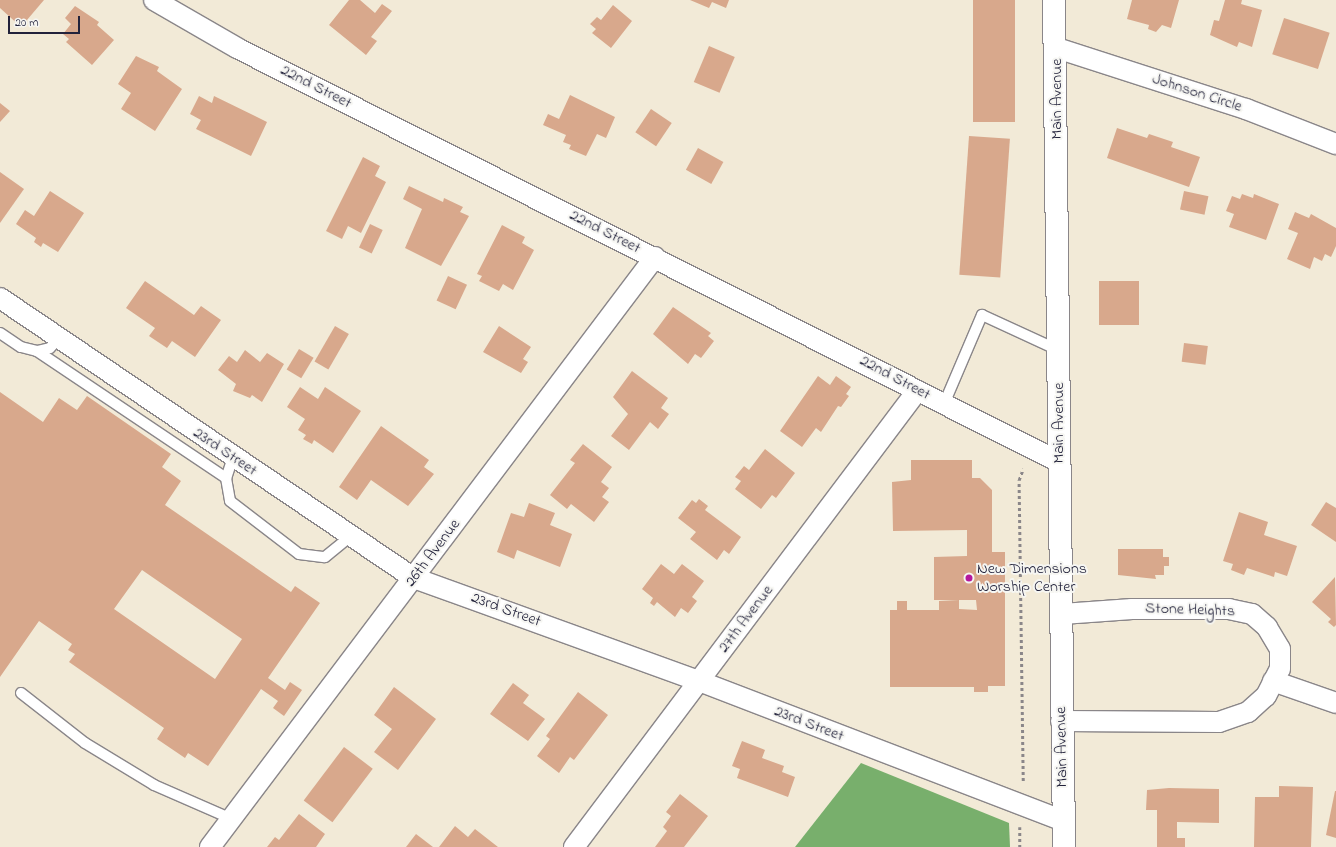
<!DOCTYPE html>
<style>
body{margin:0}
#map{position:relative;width:1336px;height:847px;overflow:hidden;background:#f2ead7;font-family:"Indie Flower",sans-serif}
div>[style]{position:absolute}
.forest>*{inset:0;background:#78af6c}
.building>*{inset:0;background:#d8a88c;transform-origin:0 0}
.path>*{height:2.5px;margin-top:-1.25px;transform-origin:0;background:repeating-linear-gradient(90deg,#8a8689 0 3px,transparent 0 6px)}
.roads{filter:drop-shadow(1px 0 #8a8689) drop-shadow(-1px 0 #8a8689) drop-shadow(0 1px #8a8689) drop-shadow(0 -1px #8a8689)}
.service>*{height:10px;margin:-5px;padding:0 5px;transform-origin:5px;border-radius:5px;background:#fff}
.minor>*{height:20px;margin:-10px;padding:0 10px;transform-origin:10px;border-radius:10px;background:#fff}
.secondary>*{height:22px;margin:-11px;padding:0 11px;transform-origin:11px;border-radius:11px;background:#fff}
.dots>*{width:11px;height:11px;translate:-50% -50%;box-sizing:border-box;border:2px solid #f6f6f2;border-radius:50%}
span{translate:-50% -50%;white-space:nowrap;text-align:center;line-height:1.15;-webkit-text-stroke:4px #f6f6f2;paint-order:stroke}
.street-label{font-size:16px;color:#22223b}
.poi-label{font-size:16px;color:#22223b}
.left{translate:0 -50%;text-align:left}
.scale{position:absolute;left:8px;top:16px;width:72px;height:18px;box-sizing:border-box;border:2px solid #22223b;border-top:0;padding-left:5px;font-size:12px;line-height:14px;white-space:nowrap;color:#22223b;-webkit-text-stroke:3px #f6f6f2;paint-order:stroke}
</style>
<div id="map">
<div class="forest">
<i style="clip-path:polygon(861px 763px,1009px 823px,1010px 847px,795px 847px)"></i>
</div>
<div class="building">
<i style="clip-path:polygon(0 0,44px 0,21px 27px,0 8px)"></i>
<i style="clip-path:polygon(349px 0,360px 0,375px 13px,382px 4px,392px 11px,371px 37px,377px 41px,366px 55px,329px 25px)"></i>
<i style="clip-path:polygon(690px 0,729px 0,726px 8px,712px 2px,709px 8px)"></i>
<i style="left:973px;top:0;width:42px;height:122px"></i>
<i style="clip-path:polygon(1132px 0,1179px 0,1171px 28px,1162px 25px,1156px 32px,1148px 29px,1149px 25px,1127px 19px)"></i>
<i style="clip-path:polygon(1225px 0,1242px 0,1241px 4px,1262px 10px,1252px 47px,1239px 42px,1237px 47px,1210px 35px,1214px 20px,1219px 21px)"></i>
<i style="clip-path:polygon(613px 5px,632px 21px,611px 48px,592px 33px,596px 29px,590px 24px,597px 17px,601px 20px)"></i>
<i style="clip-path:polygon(75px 6px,99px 22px,97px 25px,114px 40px,92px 65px,66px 42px,69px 39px,63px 34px,71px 24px,65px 18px)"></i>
<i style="left:1284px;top:18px;width:48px;height:38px;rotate:18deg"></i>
<i style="left:709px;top:46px;width:28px;height:39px;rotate:23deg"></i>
<i style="clip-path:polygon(136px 56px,159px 67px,157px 71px,182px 89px,155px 131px,121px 109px,131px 93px,118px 84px)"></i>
<i style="clip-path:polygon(570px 95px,615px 117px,606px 138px,597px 134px,586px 156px,569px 149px,571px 145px,563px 142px,566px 135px,543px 125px,548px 114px,559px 119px)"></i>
<i style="clip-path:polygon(199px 96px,212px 103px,214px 96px,267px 122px,251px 156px,196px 129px,201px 120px,190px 114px)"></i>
<i style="clip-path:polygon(0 103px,10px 111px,0 122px)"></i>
<i style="left:651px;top:109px;width:25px;height:28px;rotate:34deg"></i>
<i style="clip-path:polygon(1117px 128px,1147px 138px,1149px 134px,1173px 142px,1171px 147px,1200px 157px,1189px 187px,1107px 158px)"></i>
<i style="left:969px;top:136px;width:41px;height:139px;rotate:4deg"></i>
<i style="left:698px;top:148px;width:29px;height:25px;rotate:29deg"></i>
<i style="clip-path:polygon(363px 157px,380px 166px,375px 176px,386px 182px,361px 233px,348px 226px,342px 239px,326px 231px)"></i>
<i style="clip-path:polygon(0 172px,24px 189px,0 223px)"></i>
<i style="clip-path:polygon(409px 186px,443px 202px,444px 198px,463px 207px,460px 212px,469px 216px,441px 266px,405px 248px,422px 209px,403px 199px)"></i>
<i style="clip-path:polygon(50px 191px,84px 213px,58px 252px,43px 243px,41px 247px,34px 242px,36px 238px,16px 224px,25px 210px,34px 216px)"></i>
<i style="left:1184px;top:191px;width:25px;height:19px;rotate:12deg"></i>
<i style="clip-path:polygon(1242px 194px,1253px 198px,1254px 194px,1279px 204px,1266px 240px,1229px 227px,1234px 214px,1226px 211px,1232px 196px,1240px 199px)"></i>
<i style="clip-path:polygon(1295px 212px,1309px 218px,1311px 214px,1336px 228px,1336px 246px,1331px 257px,1325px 254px,1322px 261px,1314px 257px,1310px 269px,1287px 259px,1298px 233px,1288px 229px)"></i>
<i style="left:370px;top:224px;width:14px;height:26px;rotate:25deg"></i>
<i style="clip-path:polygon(502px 225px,525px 237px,522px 243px,534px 250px,513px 290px,503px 284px,499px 291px,479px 281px,482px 276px,477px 274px)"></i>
<i style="left:448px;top:276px;width:21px;height:27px;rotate:25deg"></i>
<i style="clip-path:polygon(145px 281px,194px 315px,201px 306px,221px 320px,195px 357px,172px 341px,167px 348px,149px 336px,155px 328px,126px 308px)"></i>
<i style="left:1099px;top:281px;width:40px;height:44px"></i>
<i style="clip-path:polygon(673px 307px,711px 333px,708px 336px,714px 341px,701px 358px,695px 354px,688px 364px,653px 334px)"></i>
<i style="left:335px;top:326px;width:16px;height:41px;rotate:30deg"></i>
<i style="clip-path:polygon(499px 326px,531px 347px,523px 359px,528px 362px,521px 373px,483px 352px)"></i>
<i style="left:1184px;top:343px;width:24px;height:19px;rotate:7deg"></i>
<i style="left:299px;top:349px;width:17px;height:24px;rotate:31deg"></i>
<i style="clip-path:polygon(245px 350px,260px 362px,267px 353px,284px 364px,262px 402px,252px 395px,250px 398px,233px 391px,236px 384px,218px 370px,229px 356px,237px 362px)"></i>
<i style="clip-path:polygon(632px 371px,668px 398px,661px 408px,669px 414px,658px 429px,650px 422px,629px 450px,611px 436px,628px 414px,613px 397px)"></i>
<i style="clip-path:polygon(818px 376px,830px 385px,836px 376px,851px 387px,846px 394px,849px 396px,841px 407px,838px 406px,821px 432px,816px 428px,802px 447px,780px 431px)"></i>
<i style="clip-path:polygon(300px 387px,318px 399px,325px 387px,361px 411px,333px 453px,314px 440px,312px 444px,303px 439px,306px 435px,298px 430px,305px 419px,287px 407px)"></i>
<i style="clip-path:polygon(evenodd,0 392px,43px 422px,59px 398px,77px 410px,87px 396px,171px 454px,162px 467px,181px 481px,165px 505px,291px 592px,295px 586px,320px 603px,268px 678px,285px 690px,290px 682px,302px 690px,284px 716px,273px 708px,278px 701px,261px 689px,208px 766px,188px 753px,185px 758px,157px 739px,164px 728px,69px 662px,75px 654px,68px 650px,72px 644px,39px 621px,0 677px,0 392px,142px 570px,242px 639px,215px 679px,114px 609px,142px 570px)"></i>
<i style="clip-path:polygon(381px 426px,429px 460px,424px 467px,434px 474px,408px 506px,371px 480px,357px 500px,339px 487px)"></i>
<i style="clip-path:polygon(583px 444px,612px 467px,601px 482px,609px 488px,602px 497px,609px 502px,594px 522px,571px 504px,567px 509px,550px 495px,575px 463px,570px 460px)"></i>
<i style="clip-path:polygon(765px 449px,795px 473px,776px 498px,772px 495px,761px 509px,735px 489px,741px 481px,735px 477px,744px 466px,749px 470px)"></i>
<i style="clip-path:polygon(911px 460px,972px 460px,972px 478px,980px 478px,992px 490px,992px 552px,1005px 552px,1005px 686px,988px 686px,988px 692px,974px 692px,974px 687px,890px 687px,890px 610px,897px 610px,897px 601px,907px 601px,907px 610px,939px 610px,939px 601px,959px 600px,959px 609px,977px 610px,976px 600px,934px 600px,934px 557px,967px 556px,967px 530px,893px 531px,892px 482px,911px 480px)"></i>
<i style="clip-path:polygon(699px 499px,708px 506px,705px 510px,741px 537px,729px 554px,724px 550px,717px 560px,690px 539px,696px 532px,678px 518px,692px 500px,696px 503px)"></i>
<i style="clip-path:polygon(1326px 502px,1336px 508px,1336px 542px,1311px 525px)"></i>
<i style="clip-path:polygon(529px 503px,555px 513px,550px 525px,572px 534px,560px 567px,517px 550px,514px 559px,497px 552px,511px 513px,524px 517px)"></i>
<i style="clip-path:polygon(1239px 512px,1268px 522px,1264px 535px,1297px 546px,1287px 576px,1275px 572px,1274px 577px,1247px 568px,1244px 575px,1231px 570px,1233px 564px,1223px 561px)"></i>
<i style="clip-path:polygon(1118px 549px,1163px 549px,1163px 557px,1169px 557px,1169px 566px,1164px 566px,1164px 575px,1155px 575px,1156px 579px,1118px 575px)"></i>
<i style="clip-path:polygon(661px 564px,674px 574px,682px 564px,704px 581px,692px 597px,697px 601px,688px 613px,681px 608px,675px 617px,657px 602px,654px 606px,650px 603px,653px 598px,642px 589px)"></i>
<i style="clip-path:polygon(1335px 577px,1336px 625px,1334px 627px,1328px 622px,1331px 619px,1312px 602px)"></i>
<i style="clip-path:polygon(513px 683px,529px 695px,523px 703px,545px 719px,528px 741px,490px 714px)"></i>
<i style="clip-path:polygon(394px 687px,436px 719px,398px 770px,374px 752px,392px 729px,374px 715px)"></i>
<i style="clip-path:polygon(578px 692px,608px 715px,574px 760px,570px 757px,559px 773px,537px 756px,550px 739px,546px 736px)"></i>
<i style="clip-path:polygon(742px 741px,765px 750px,762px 758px,784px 766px,782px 772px,795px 777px,788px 797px,737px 778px,740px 769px,732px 766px)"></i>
<i style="left:344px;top:747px;width:36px;height:67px;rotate:37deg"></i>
<i style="clip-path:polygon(1279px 786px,1313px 787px,1311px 847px,1254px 847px,1255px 797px,1279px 797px)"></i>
<i style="clip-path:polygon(1169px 788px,1219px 789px,1219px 823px,1177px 822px,1177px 838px,1185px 838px,1185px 847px,1157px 847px,1157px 810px,1146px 810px,1147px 790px)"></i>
<i style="clip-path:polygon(1335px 791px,1336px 791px,1336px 838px,1326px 835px)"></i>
<i style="clip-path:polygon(680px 794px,708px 816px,684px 847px,655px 847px,667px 831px,663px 827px,671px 816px,666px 812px)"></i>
<i style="clip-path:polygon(299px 814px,325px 834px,316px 847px,267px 847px,275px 837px,279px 840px)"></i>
<i style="clip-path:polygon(455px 826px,468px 837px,475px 829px,498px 847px,439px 847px)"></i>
<i style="clip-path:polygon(416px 834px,433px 847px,406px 847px)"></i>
</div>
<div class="path">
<i style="left:1023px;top:781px;width:301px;rotate:-90.8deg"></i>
<i style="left:1019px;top:480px;width:12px;rotate:-70deg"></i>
<i style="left:1020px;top:827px;width:20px;rotate:90deg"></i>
</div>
<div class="roads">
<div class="service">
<i style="left:0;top:333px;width:25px;rotate:34deg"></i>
<i style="left:21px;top:347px;width:16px;rotate:14deg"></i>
<i style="left:37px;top:351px;width:13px;rotate:-13deg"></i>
<i style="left:50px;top:348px;width:13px;rotate:-48deg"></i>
<i style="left:37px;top:351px;width:228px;rotate:33.9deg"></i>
<i style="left:944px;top:404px;width:97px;rotate:-66.9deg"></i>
<i style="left:982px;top:315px;width:84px;rotate:24.7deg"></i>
<i style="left:233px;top:457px;width:22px;rotate:108deg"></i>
<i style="left:226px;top:478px;width:23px;rotate:80deg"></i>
<i style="left:230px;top:501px;width:87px;rotate:37.5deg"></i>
<i style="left:299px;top:554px;width:26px;rotate:7deg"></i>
<i style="left:325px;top:557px;width:33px;rotate:-39deg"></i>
<i style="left:21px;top:693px;width:81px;rotate:38deg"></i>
<i style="left:85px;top:743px;width:81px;rotate:31.3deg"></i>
<i style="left:154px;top:785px;width:85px;rotate:23.6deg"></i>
</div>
<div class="minor">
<i style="left:154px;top:0;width:96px;rotate:30deg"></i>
<i style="left:237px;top:48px;width:920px;rotate:26.73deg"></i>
<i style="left:1057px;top:48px;width:199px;rotate:17.9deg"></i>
<i style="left:1246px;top:109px;width:97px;rotate:21.3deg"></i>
<i style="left:0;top:298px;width:500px;rotate:34.1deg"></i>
<i style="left:414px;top:578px;width:303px;rotate:19.9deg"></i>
<i style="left:699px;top:681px;width:391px;rotate:21deg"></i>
<i style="left:1273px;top:681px;width:67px;rotate:19.2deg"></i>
<i style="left:1061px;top:721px;width:158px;rotate:0.4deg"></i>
<i style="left:1219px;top:722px;width:31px;rotate:-19deg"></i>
<i style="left:1248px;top:712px;width:24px;rotate:-42deg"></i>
<i style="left:1266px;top:696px;width:30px;rotate:-63deg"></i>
<i style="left:1280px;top:669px;width:20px;rotate:-90deg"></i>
<i style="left:1280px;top:649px;width:26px;rotate:-121deg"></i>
<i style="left:1267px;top:627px;width:20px;rotate:-139deg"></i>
<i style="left:1252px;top:614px;width:24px;rotate:-168deg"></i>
<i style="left:1229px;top:609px;width:97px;rotate:180deg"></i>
<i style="left:1132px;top:609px;width:70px;rotate:175.9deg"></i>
<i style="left:210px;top:847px;width:739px;rotate:-52.98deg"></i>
<i style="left:574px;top:847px;width:571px;rotate:-53.05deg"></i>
</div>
<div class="secondary">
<i style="left:1054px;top:0;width:847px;rotate:89.32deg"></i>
</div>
</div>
<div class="dots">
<i style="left:969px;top:578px;background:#b5179e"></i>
</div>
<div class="street-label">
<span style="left:316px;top:87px;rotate:27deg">22nd Street</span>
<span style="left:1197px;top:93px;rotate:18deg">Johnson Circle</span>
<span style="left:1057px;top:99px;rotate:-90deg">Main Avenue</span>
<span style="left:605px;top:232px;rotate:27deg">22nd Street</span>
<span style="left:895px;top:378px;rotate:28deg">22nd Street</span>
<span style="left:1059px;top:423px;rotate:-90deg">Main Avenue</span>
<span style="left:225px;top:452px;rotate:34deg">23rd Street</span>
<span style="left:433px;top:553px;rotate:-53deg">26th Avenue</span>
<span style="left:506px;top:610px;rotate:20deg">23rd Street</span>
<span style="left:1190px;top:610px;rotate:2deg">Stone Heights</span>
<span style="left:746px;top:619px;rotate:-53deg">27th Avenue</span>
<span style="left:809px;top:724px;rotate:21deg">23rd Street</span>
<span style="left:1062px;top:747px;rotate:-91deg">Main Avenue</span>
</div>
<div class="poi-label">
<span class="left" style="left:977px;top:578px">New Dimensions<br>Worship Center</span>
</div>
<div class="scale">20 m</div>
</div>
